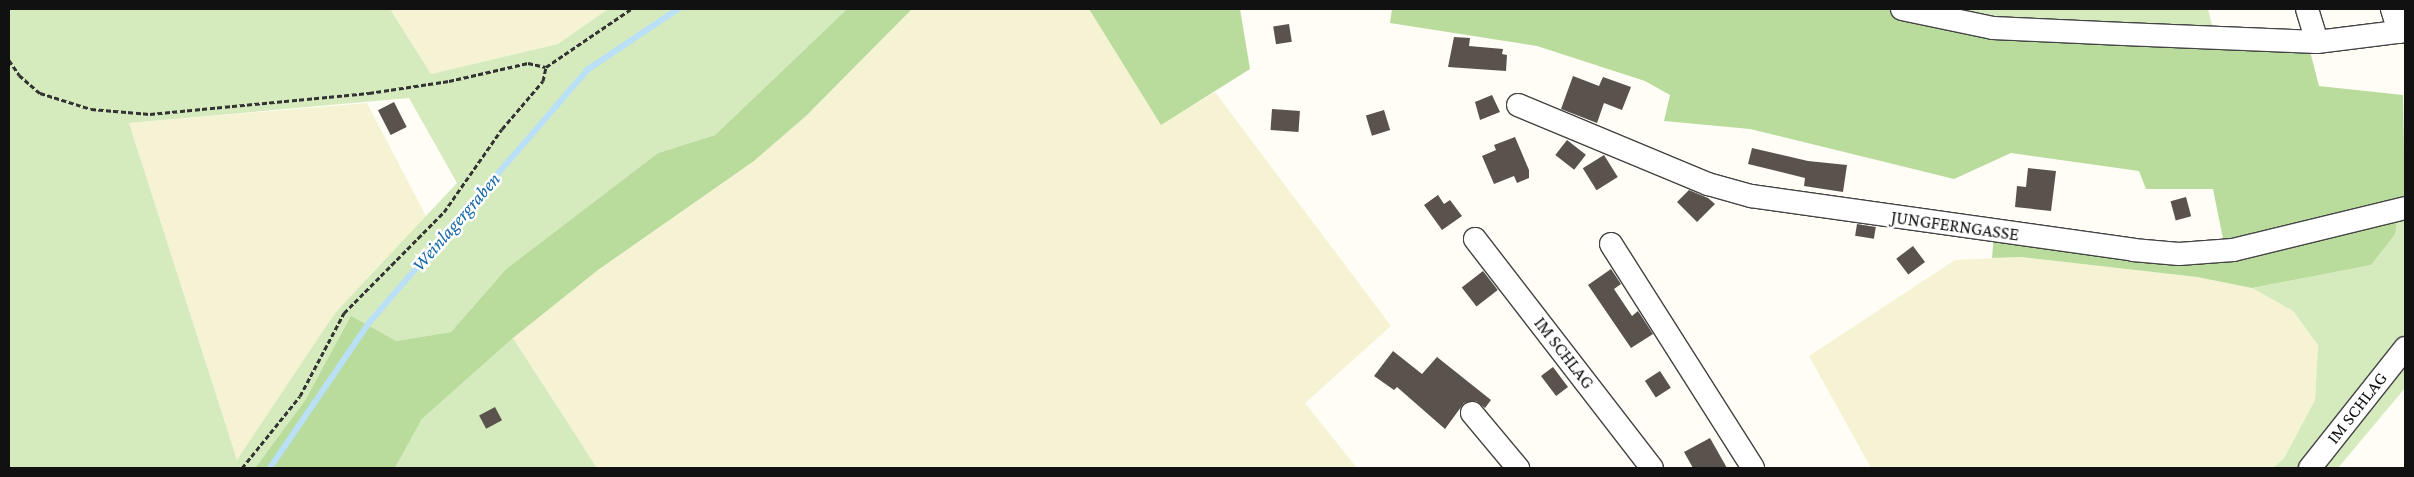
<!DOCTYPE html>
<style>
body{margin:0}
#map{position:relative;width:2414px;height:477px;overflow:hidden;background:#fffdf5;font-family:"Crimson Pro",serif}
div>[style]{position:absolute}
.farmland>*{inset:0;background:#f6f3d4}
.green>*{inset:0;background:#d5ebbd}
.forest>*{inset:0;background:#b9dc9c}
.stream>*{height:5.5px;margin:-2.75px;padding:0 2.75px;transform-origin:2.75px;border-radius:2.75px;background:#b9e0f7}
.building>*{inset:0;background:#5a524d;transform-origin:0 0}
.path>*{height:3px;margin-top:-1.5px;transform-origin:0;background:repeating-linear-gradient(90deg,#333 0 5px,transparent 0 7.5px)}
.roads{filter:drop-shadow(1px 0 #444) drop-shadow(-1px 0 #444) drop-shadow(0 1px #444) drop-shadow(0 -1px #444)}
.minor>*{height:22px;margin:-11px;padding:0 11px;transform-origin:11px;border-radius:11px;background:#fff}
span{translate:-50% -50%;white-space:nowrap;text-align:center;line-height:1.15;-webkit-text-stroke:5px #fff;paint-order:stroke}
.street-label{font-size:18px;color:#111}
.water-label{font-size:19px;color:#1768a6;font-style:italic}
.frame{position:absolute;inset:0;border:10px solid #111;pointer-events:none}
</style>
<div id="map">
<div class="farmland">
<i style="clip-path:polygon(390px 9px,608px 9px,558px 44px,431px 74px)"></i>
<i style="clip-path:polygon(912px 9px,1089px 9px,1161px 124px,1215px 92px,1391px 326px,1305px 403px,1357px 468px,597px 468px,513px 338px,598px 270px,754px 161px,806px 116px)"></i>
<i style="clip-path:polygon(367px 103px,427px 218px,335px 313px,237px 460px,129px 123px)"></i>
<i style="clip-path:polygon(2021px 257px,2197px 277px,2252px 288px,2293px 311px,2318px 345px,2315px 400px,2284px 458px,2273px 468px,1871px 468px,1809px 356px,1955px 260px)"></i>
</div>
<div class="green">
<i style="clip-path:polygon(evenodd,9px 9px,390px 9px,431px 74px,558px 44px,608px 9px,847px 9px,715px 135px,658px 153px,506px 269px,451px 332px,396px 341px,306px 399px,255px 468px,9px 468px,9px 9px,409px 98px,457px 183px,335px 313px,237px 460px,129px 123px,409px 98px)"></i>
<i style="clip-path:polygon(1953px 9px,2208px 9px,2213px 29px,1996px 17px)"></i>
<i style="clip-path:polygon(2405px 200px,2405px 388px,2338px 468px,2273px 468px,2284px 458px,2315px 400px,2318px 345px,2293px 311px,2252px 288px,2371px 265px,2399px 203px)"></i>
<i style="clip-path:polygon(513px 338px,597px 468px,395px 468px,422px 419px)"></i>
</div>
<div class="forest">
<i style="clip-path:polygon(847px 9px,912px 9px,806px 116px,754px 161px,598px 270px,513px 338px,422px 419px,395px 468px,255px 468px,306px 399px,351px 316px,396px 341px,451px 332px,506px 269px,658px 153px,715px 135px)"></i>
<i style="clip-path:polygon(1089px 9px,1240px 9px,1250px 69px,1161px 125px)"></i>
<i style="clip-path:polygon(1392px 9px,1953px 9px,1996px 17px,2305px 32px,2319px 86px,2403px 95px,2405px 200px,2399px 203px,2395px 234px,2371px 265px,2252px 288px,2197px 277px,2021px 257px,1992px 258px,1994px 233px,2226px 254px,2213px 189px,2146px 189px,2139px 171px,2011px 153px,1954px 179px,1750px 129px,1664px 121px,1670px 95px,1645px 81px,1537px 46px,1390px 23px)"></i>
</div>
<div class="stream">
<i style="left:270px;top:468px;width:176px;rotate:-55.7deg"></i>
<i style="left:369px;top:323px;width:334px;rotate:-49.2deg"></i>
<i style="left:587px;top:70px;width:110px;rotate:-33.8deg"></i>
</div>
<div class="building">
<i style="left:1289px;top:24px;width:18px;height:16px;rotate:81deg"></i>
<i style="clip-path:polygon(1454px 37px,1470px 38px,1469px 46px,1503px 49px,1502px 54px,1507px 55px,1506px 71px,1448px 67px)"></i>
<i style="clip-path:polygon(1573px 76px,1599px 86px,1603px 77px,1631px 87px,1622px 110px,1604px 103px,1597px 123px,1561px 109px)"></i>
<i style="clip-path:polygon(1492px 95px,1500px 112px,1480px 120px,1475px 102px)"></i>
<i style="left:394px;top:102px;width:28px;height:18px;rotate:63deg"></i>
<i style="left:1272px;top:109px;width:28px;height:21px;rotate:4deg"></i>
<i style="left:1384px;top:110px;width:21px;height:19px;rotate:73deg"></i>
<i style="clip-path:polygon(1515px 137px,1529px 170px,1529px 178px,1517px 183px,1514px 176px,1494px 184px,1482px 156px,1496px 150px,1494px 145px)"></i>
<i style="left:1567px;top:140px;width:24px;height:19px;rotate:38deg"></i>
<i style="clip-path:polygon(1752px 148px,1808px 161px,1847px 165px,1843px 192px,1804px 186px,1805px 178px,1748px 164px)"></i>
<i style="left:1604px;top:155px;width:26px;height:25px;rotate:58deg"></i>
<i style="clip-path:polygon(2028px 168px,2056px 171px,2051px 211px,2015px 207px,2017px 186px,2026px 187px)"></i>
<i style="clip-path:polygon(1689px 190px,1708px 198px,1715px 204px,1697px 222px,1677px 202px)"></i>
<i style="clip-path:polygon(1438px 195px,1444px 204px,1450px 200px,1462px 216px,1442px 230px,1424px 205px)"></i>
<i style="left:2186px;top:197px;width:20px;height:16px;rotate:75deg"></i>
<i style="left:1857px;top:224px;width:19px;height:12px;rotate:9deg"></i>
<i style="left:1913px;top:246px;width:20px;height:21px;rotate:53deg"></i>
<i style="clip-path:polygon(1611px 269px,1621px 284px,1614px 289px,1632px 316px,1638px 311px,1653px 334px,1631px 348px,1588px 285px)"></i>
<i style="left:1483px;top:271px;width:24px;height:27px;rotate:52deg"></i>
<i style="clip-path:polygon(1393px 351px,1422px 374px,1437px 357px,1491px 400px,1485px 408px,1476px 401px,1464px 403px,1445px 429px,1397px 387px,1394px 390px,1374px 376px)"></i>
<i style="left:1553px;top:367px;width:25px;height:15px;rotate:53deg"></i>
<i style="left:1660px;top:371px;width:20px;height:18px;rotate:57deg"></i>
<i style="left:495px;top:407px;width:15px;height:18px;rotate:62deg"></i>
<i style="clip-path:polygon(1710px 438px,1727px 468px,1693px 468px,1684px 452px)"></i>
</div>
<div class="path">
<i style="left:9px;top:60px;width:18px;rotate:56deg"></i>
<i style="left:19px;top:75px;width:28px;rotate:41deg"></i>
<i style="left:40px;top:93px;width:53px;rotate:17.4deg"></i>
<i style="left:91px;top:109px;width:59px;rotate:4.8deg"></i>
<i style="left:150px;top:114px;width:220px;rotate:-5.5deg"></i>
<i style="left:369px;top:93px;width:81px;rotate:-8.5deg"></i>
<i style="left:449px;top:81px;width:81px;rotate:-12.8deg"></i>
<i style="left:528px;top:63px;width:18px;rotate:13deg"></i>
<i style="left:242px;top:468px;width:92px;rotate:-51.1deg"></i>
<i style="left:300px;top:396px;width:94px;rotate:-62.1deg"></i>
<i style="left:344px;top:313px;width:142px;rotate:-45.3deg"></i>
<i style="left:444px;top:212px;width:101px;rotate:-55.1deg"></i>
<i style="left:502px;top:129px;width:63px;rotate:-49.5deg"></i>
<i style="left:543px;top:81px;width:14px;rotate:-78deg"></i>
<i style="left:546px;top:67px;width:103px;rotate:-34.3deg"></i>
</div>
<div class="roads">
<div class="minor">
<i style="left:1902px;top:9px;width:93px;rotate:11.8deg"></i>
<i style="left:1993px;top:28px;width:131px;rotate:2.6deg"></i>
<i style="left:2124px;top:34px;width:193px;rotate:2.4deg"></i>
<i style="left:2317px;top:42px;width:89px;rotate:-7.1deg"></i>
<i style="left:2307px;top:9px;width:34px;rotate:73deg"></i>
<i style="left:2392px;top:9px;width:24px;rotate:73deg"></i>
<i style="left:1518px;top:105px;width:206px;rotate:22.6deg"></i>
<i style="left:1708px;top:184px;width:45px;rotate:15.6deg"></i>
<i style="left:1751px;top:196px;width:386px;rotate:8deg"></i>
<i style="left:2133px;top:250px;width:46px;rotate:5deg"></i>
<i style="left:2179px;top:254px;width:54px;rotate:-4.2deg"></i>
<i style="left:2233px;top:250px;width:177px;rotate:-13.7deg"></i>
<i style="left:1475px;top:239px;width:289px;rotate:52.3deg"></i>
<i style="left:1611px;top:244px;width:265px;rotate:57.6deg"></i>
<i style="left:1472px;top:413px;width:72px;rotate:50.1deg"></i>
<i style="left:2310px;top:468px;width:153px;rotate:-51.6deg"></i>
</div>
</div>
<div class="street-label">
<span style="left:1955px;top:226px;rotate:8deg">JUNGFERNGASSE</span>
<span style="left:1564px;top:353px;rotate:52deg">IM SCHLAG</span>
<span style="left:2357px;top:408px;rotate:-52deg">IM SCHLAG</span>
</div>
<div class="water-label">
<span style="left:456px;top:222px;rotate:-49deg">Weinlagergraben</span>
</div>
<div class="frame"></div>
</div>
